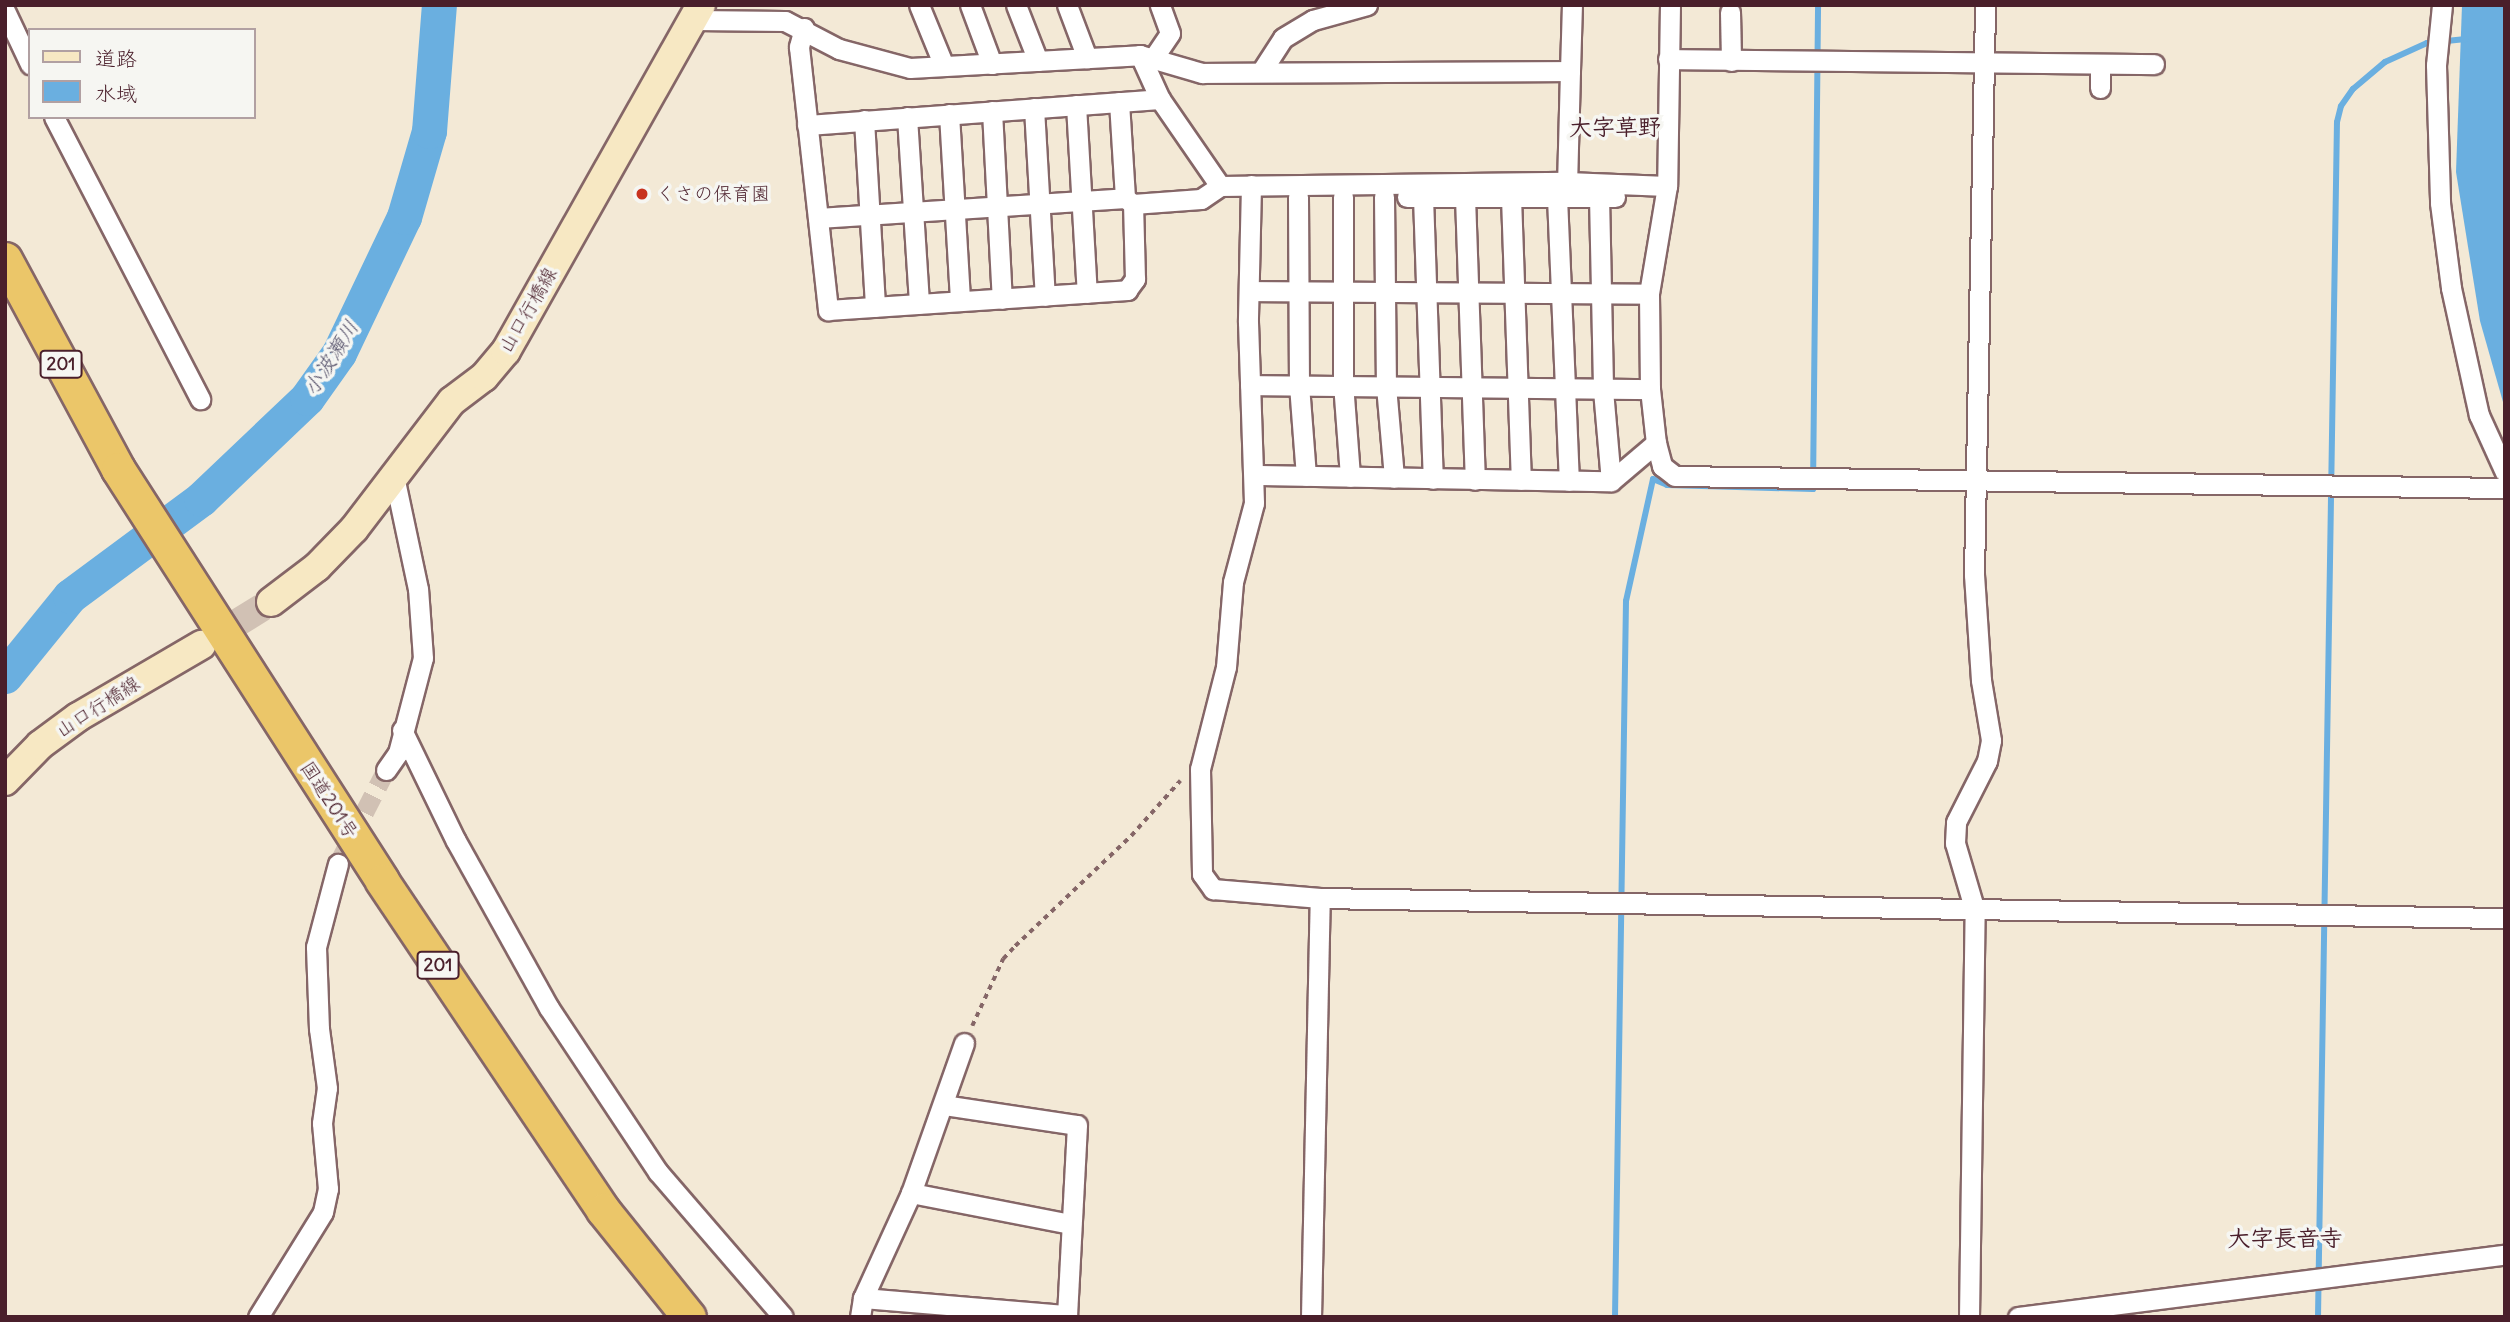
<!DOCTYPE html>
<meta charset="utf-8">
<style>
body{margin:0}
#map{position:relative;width:2510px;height:1322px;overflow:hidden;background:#f3e9d6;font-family:Delius,"Klee One",sans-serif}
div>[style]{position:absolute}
.water>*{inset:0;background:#6aafe0}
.stream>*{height:6px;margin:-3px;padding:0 3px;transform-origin:3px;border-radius:3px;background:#6aafe0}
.river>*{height:35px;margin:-17.5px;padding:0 17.5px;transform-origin:17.5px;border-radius:17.5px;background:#6aafe0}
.minor-tunnel>*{height:19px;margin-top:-9.5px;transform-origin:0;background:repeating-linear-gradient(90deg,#d1c1b4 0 19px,transparent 0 29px)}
.secondary-tunnel>*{height:28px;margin-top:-14px;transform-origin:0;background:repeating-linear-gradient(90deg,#d1c1b4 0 28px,transparent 0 42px)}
.path>*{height:3.5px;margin-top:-1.75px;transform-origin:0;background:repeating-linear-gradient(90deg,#856667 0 5px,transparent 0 10px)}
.roads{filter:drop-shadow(2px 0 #856667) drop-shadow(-2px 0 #856667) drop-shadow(0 2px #856667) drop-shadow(0 -2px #856667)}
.minor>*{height:19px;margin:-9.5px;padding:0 9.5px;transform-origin:9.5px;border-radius:9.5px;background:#fff}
.secondary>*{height:28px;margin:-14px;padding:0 14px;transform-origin:14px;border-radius:14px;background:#f7e8c3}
.trunk>*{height:33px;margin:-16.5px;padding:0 16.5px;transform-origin:16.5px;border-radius:16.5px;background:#ebc669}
.dots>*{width:19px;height:19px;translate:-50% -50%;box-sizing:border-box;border:4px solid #f6f6f2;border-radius:50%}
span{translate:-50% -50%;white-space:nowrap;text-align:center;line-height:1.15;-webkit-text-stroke:7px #f6f6f2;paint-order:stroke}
.shield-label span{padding:2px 5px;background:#f6f6f2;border:2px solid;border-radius:5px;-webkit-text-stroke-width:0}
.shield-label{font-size:18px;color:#4a1f2b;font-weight:700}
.poi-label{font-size:19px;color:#4a1f2b}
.left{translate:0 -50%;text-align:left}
.street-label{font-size:19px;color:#4a1f2b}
.water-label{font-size:21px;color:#55516a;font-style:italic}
.quarter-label{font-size:23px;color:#4a1f2b;font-weight:700}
.frame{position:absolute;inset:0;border:7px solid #4a1f2b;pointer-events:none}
.legend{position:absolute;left:28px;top:28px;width:228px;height:91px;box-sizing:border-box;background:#f6f6f2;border:2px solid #b1a0a2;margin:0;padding:9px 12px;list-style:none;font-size:21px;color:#4a1f2b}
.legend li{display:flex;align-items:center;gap:14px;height:35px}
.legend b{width:35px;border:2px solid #b1a0a2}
</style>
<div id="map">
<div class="water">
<i style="clip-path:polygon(2462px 5px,2505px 5px,2505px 409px,2480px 321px,2456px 172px)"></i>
</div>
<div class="stream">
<i style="left:1615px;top:1317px;width:716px;rotate:-89.12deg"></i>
<i style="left:1626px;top:601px;width:125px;rotate:-77.5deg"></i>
<i style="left:1653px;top:479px;width:15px;rotate:23deg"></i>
<i style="left:1667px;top:485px;width:146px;rotate:1.6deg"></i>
<i style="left:1813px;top:489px;width:484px;rotate:-89.4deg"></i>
<i style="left:2318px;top:1317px;width:1195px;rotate:-89.09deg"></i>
<i style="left:2337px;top:122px;width:16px;rotate:-76deg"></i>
<i style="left:2341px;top:106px;width:21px;rotate:-55deg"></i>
<i style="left:2353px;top:89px;width:42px;rotate:-40.2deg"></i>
<i style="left:2385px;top:62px;width:46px;rotate:-24.3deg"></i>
<i style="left:2427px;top:43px;width:39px;rotate:-6deg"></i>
</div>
<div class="river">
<i style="left:5px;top:676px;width:103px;rotate:-50.9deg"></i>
<i style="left:70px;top:596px;width:163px;rotate:-36.5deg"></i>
<i style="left:201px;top:499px;width:146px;rotate:-43.6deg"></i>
<i style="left:307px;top:398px;width:55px;rotate:-54.6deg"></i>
<i style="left:339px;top:353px;width:151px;rotate:-64.5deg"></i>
<i style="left:404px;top:217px;width:90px;rotate:-73.8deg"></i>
<i style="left:429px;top:131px;width:126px;rotate:-85.5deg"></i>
</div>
<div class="minor-tunnel">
<i style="left:338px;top:864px;width:106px;rotate:-62.9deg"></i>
</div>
<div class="secondary-tunnel">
<i style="left:203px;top:644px;width:80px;rotate:-31.7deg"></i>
</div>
<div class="path">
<i style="left:972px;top:1026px;width:74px;rotate:-65.2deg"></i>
<i style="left:1003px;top:959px;width:18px;rotate:-47deg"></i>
<i style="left:1015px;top:946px;width:160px;rotate:-43.5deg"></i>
<i style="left:1131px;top:836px;width:74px;rotate:-48.3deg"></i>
</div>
<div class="roads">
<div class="minor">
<i style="left:919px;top:5px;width:66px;rotate:67.7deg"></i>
<i style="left:970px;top:5px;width:63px;rotate:69.6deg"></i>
<i style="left:1016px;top:5px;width:60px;rotate:68.6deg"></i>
<i style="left:1067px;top:5px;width:57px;rotate:69.3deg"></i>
<i style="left:1670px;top:5px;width:181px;rotate:90.9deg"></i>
<i style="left:1667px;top:186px;width:109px;rotate:99.5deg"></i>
<i style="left:1649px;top:294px;width:95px;rotate:89.4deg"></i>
<i style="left:1650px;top:389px;width:54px;rotate:83.7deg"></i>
<i style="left:1656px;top:443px;width:24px;rotate:75deg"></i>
<i style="left:1662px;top:466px;width:16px;rotate:38deg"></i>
<i style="left:1675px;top:476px;width:830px;rotate:0.83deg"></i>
<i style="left:2442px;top:5px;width:60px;rotate:95.7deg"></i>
<i style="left:2436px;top:65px;width:138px;rotate:88.3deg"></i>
<i style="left:2440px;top:203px;width:86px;rotate:82.6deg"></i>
<i style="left:2451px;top:288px;width:130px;rotate:77.6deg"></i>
<i style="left:2479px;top:415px;width:63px;rotate:65.5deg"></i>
<i style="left:5px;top:11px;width:59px;rotate:64.7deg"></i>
<i style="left:1730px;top:12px;width:49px;rotate:88.8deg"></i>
<i style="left:694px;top:20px;width:91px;rotate:0.6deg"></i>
<i style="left:785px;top:21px;width:61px;rotate:27.4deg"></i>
<i style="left:839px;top:49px;width:73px;rotate:15deg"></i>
<i style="left:910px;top:68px;width:230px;rotate:-3.2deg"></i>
<i style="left:1140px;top:55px;width:65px;rotate:16.2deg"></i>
<i style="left:1202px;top:73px;width:368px;rotate:-0.3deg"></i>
<i style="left:1570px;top:71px;width:111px;rotate:91.5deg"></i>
<i style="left:804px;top:28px;width:20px;rotate:105deg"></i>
<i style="left:799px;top:47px;width:265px;rotate:83.7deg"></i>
<i style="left:828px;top:310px;width:300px;rotate:-3.8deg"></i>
<i style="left:1127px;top:290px;width:14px;rotate:-54deg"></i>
<i style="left:1135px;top:279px;width:75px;rotate:-91.5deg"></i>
<i style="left:1133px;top:204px;width:68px;rotate:-4.2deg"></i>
<i style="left:1201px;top:199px;width:23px;rotate:-34deg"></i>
<i style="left:1140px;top:55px;width:48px;rotate:65.6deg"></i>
<i style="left:1160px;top:99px;width:106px;rotate:55.4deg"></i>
<i style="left:1220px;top:186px;width:347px;rotate:-0.7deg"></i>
<i style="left:1567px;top:182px;width:100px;rotate:2.3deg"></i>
<i style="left:1668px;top:59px;width:486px;rotate:0.6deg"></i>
<i style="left:1152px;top:60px;width:32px;rotate:-56deg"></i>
<i style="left:1170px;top:33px;width:30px;rotate:-110deg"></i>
<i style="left:2100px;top:64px;width:24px;rotate:90deg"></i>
<i style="left:1570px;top:71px;width:66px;rotate:-88.3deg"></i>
<i style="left:1261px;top:72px;width:40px;rotate:-57.1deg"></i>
<i style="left:1283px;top:38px;width:35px;rotate:-31deg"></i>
<i style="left:1313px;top:20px;width:56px;rotate:-15.5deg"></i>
<i style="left:1119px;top:102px;width:96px;rotate:86.4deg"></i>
<i style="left:1076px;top:105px;width:188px;rotate:86.7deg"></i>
<i style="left:1034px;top:108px;width:188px;rotate:86.7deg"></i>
<i style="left:992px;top:111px;width:188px;rotate:87deg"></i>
<i style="left:949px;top:114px;width:187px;rotate:86.6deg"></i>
<i style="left:54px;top:117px;width:318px;rotate:62.6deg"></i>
<i style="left:907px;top:117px;width:187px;rotate:86.3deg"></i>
<i style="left:864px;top:120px;width:187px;rotate:86.6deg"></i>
<i style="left:807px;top:125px;width:354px;rotate:-4.2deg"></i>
<i style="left:1251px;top:185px;width:137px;rotate:91.3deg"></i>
<i style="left:1248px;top:322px;width:181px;rotate:88.1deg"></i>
<i style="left:1254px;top:503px;width:82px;rotate:104.9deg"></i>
<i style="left:1233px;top:582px;width:85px;rotate:94.7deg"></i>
<i style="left:1226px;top:667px;width:105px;rotate:104.3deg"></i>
<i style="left:1200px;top:769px;width:105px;rotate:88.9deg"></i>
<i style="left:1202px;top:874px;width:19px;rotate:54deg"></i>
<i style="left:1213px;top:889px;width:107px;rotate:4.8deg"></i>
<i style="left:1320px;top:898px;width:1185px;rotate:0.97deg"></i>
<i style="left:1599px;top:196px;width:194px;rotate:88.8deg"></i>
<i style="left:1603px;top:390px;width:91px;rotate:85deg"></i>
<i style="left:1298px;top:197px;width:188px;rotate:89.7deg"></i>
<i style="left:1299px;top:385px;width:91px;rotate:85.6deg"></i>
<i style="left:1343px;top:197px;width:186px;rotate:90deg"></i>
<i style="left:1343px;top:383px;width:94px;rotate:85.7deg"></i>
<i style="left:1384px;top:197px;width:189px;rotate:89.4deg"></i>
<i style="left:1386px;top:386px;width:92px;rotate:85deg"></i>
<i style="left:1407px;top:197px;width:208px"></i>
<i style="left:1423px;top:197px;width:282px;rotate:88deg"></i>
<i style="left:1465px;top:197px;width:283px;rotate:88deg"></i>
<i style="left:1511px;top:197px;width:283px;rotate:88deg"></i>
<i style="left:1557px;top:197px;width:284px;rotate:87.6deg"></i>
<i style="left:818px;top:218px;width:308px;rotate:-3.7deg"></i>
<i style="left:1125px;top:198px;width:10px;rotate:37deg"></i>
<i style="left:1249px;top:291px;width:400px;rotate:0.4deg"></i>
<i style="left:1250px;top:385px;width:400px;rotate:0.6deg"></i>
<i style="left:1255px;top:475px;width:356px;rotate:1deg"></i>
<i style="left:1611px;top:481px;width:59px;rotate:-40.2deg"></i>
<i style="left:402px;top:730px;width:123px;rotate:64.1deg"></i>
<i style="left:456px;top:841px;width:191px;rotate:60.9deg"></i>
<i style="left:549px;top:1008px;width:197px;rotate:56.4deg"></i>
<i style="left:658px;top:1172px;width:191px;rotate:49.2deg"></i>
<i style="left:386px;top:770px;width:21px;rotate:-55deg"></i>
<i style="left:398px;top:753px;width:98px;rotate:-75.3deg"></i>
<i style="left:423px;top:658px;width:69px;rotate:-94.1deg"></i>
<i style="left:418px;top:589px;width:116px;rotate:-102deg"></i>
<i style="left:944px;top:1105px;width:134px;rotate:8.6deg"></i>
<i style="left:1077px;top:1125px;width:192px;rotate:93deg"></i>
<i style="left:911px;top:1193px;width:162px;rotate:11deg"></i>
<i style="left:863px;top:1298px;width:205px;rotate:4.8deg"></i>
<i style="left:258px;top:1317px;width:123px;rotate:-58.2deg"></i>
<i style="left:323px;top:1212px;width:24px;rotate:-78deg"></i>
<i style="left:328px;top:1189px;width:66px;rotate:-95.2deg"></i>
<i style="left:322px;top:1123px;width:35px;rotate:-82deg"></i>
<i style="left:327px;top:1088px;width:60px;rotate:-97.7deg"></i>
<i style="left:319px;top:1029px;width:82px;rotate:-92.1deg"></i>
<i style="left:316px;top:947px;width:86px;rotate:-75.2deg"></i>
<i style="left:860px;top:1317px;width:19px;rotate:-81deg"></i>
<i style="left:863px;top:1298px;width:115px;rotate:-65.4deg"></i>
<i style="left:911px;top:1193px;width:159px;rotate:-70.5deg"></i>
<i style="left:1311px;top:1317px;width:419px;rotate:-88.8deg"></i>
<i style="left:1969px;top:1317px;width:406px;rotate:-89.2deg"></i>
<i style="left:1975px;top:911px;width:71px;rotate:-106.4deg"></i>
<i style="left:1955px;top:843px;width:21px;rotate:-87deg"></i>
<i style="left:1956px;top:822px;width:68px;rotate:-63.1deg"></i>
<i style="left:1987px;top:761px;width:21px;rotate:-79deg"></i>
<i style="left:1991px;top:740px;width:61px;rotate:-99.5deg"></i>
<i style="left:1981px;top:680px;width:105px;rotate:-93.8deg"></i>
<i style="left:1974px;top:575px;width:570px;rotate:-88.89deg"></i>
<i style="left:2018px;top:1317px;width:491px;rotate:-7.3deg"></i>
</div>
<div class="secondary">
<i style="left:271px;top:602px;width:58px;rotate:-37.3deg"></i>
<i style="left:317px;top:567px;width:53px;rotate:-45.8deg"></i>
<i style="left:354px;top:529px;width:161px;rotate:-52.6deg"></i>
<i style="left:452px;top:401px;width:40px;rotate:-37deg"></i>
<i style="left:484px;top:377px;width:34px;rotate:-50deg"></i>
<i style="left:506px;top:351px;width:397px;rotate:-60.6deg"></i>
<i style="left:5px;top:781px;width:50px;rotate:-45.8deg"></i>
<i style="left:40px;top:745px;width:47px;rotate:-36.4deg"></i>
<i style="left:78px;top:717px;width:143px;rotate:-30.3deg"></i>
</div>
<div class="trunk">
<i style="left:5px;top:259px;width:238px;rotate:61.7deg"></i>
<i style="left:118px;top:469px;width:489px;rotate:57.3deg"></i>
<i style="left:382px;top:881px;width:396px;rotate:56.1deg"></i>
<i style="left:603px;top:1210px;width:137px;rotate:51.2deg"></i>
</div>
</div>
<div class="dots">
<i style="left:642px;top:194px;background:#c8321e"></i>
</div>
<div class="shield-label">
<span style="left:61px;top:364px">201</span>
<span style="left:438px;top:965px">201</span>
</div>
<div class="poi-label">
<span class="left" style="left:656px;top:194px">くさの保育園</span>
</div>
<div class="street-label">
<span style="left:528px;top:310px;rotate:-60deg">山口行橋線</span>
<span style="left:98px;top:707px;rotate:-33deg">山口行橋線</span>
<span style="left:329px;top:800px;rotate:57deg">国道201号</span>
</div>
<div class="water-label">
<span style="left:331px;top:358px;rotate:-58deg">小波瀬川</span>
</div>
<div class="quarter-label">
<span style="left:1615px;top:127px">大字草野</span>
<span style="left:2285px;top:1238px">大字長音寺</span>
</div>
<div class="frame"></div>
<ul class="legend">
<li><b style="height:9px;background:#f7e8c3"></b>道路</li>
<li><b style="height:19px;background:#6aafe0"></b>水域</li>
</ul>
</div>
